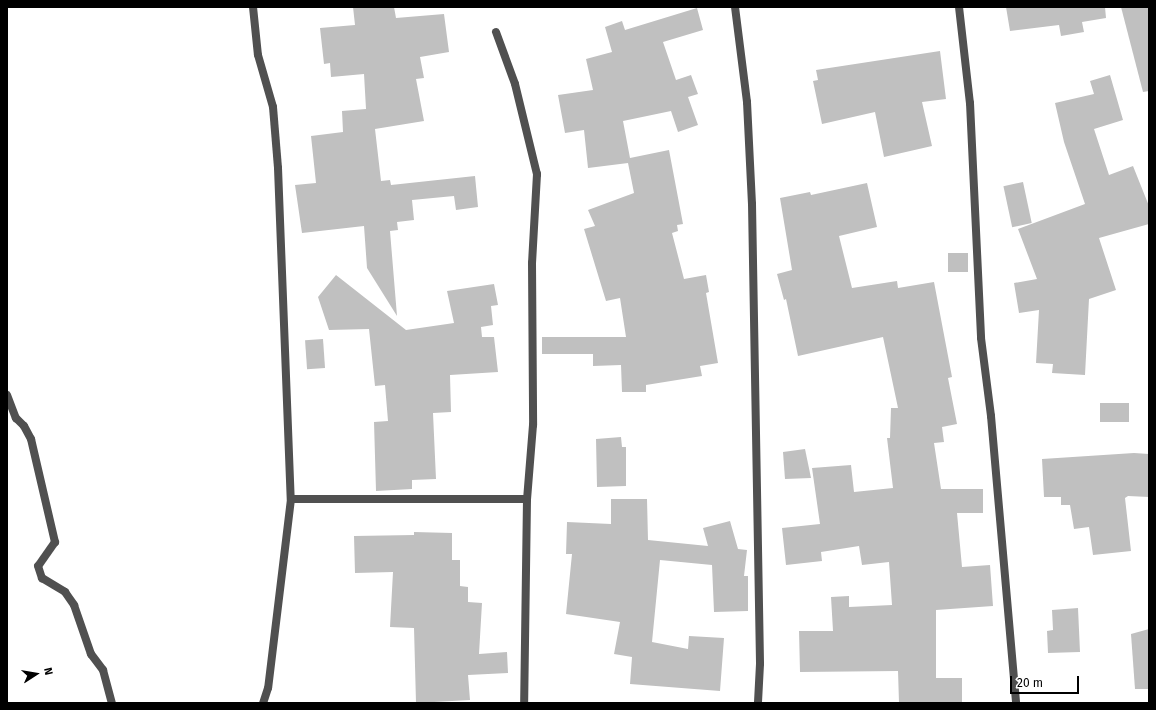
<!DOCTYPE html>
<style>
body{margin:0}
#map{position:relative;width:1156px;height:710px;overflow:hidden;background:#fff;font-family:"Fira Sans",sans-serif}
div>[style]{position:absolute}
.building>*{inset:0;background:#c0c0c0;transform-origin:0 0}
.lane>*{height:8px;margin:-4px;padding:0 4px;transform-origin:4px;border-radius:4px;background:#505050}
.street>*{height:8px;margin:-4px;padding:0 4px;transform-origin:4px;border-radius:4px;background:#505050}
span{translate:-50% -50%;white-space:nowrap;text-align:center;line-height:1.15;-webkit-text-stroke:3px #fff;paint-order:stroke}
.frame{position:absolute;inset:0;border:8px solid #000;pointer-events:none}
.north{position:absolute;left:16px;top:654px;width:40px;height:40px;-webkit-text-stroke:3px #fff;paint-order:stroke;rotate:78deg;font-size:11px;font-weight:700;line-height:16px;text-align:center;color:#000}
.north::after{content:'';display:block;margin:auto;width:14px;height:18px;background:#000;clip-path:polygon(50% 0,100% 100%,50% 72%,0 100%)}
.scale{position:absolute;left:1010px;top:676px;width:69px;height:18px;box-sizing:border-box;border:2px solid #000;border-top:0;padding-left:5px;font-size:12px;line-height:14px;white-space:nowrap;color:#000;-webkit-text-stroke:3px #fff;paint-order:stroke}
</style>
<div id="map">
<div class="building">
<i style="clip-path:polygon(353px 7px,394px 7px,396px 18px,444px 14px,449px 52px,420px 57px,424px 78px,416px 79px,424px 121px,375px 129px,381px 181px,390px 180px,391px 185px,475px 176px,478px 207px,456px 210px,454px 196px,412px 200px,414px 220px,397px 222px,398px 230px,390px 231px,397px 316px,367px 268px,364px 226px,302px 233px,295px 185px,316px 183px,311px 136px,343px 132px,342px 111px,366px 109px,364px 74px,331px 77px,330px 63px,324px 64px,320px 28px,355px 25px)"></i>
<i style="clip-path:polygon(1006px 7px,1105px 7px,1106px 18px,1082px 22px,1084px 32px,1061px 36px,1059px 25px,1010px 31px)"></i>
<i style="clip-path:polygon(1121px 7px,1149px 7px,1149px 91px,1143px 92px)"></i>
<i style="clip-path:polygon(697px 8px,703px 30px,663px 42px,676px 80px,691px 75px,698px 94px,688px 97px,698px 125px,678px 132px,671px 111px,623px 121px,630px 158px,669px 150px,683px 224px,677px 225px,678px 231px,672px 233px,684px 279px,706px 275px,709px 292px,706px 293px,718px 363px,700px 366px,702px 376px,646px 385px,646px 392px,622px 392px,621px 365px,593px 366px,593px 354px,542px 354px,542px 337px,626px 337px,620px 298px,606px 301px,584px 229px,595px 226px,588px 210px,634px 193px,628px 163px,588px 168px,584px 130px,565px 133px,558px 95px,593px 90px,586px 59px,612px 52px,605px 27px,622px 21px,625px 30px)"></i>
<i style="clip-path:polygon(940px 51px,946px 99px,922px 102px,932px 146px,884px 157px,875px 112px,822px 124px,813px 81px,818px 80px,816px 70px)"></i>
<i style="clip-path:polygon(1110px 75px,1123px 120px,1094px 129px,1109px 175px,1133px 166px,1149px 206px,1149px 224px,1099px 238px,1116px 290px,1089px 299px,1085px 375px,1052px 373px,1053px 364px,1036px 363px,1039px 310px,1019px 313px,1014px 283px,1037px 279px,1018px 229px,1085px 204px,1064px 142px,1055px 103px,1094px 94px,1090px 81px)"></i>
<i style="left:1023px;top:182px;width:42px;height:20px;rotate:78deg"></i>
<i style="clip-path:polygon(867px 183px,877px 227px,839px 236px,852px 288px,897px 281px,898px 288px,934px 282px,952px 377px,948px 378px,957px 424px,942px 427px,944px 442px,934px 443px,941px 489px,983px 489px,983px 513px,957px 513px,962px 567px,990px 565px,993px 606px,936px 610px,936px 678px,962px 678px,962px 703px,899px 703px,898px 671px,800px 672px,799px 631px,833px 631px,831px 597px,849px 596px,849px 607px,892px 605px,889px 562px,862px 565px,859px 546px,821px 552px,822px 561px,786px 565px,782px 528px,820px 524px,812px 468px,851px 465px,854px 492px,893px 488px,887px 438px,890px 438px,891px 408px,898px 408px,883px 337px,798px 356px,786px 299px,784px 300px,777px 274px,792px 270px,780px 198px,810px 192px,811px 195px)"></i>
<i style="left:948px;top:253px;width:20px;height:19px"></i>
<i style="clip-path:polygon(336px 275px,406px 330px,454px 323px,447px 291px,494px 284px,498px 305px,491px 306px,493px 325px,481px 327px,482px 337px,494px 337px,498px 372px,450px 375px,451px 412px,433px 413px,436px 479px,412px 480px,412px 489px,376px 491px,374px 422px,388px 421px,385px 385px,375px 386px,369px 329px,329px 330px,318px 297px)"></i>
<i style="left:323px;top:339px;width:29px;height:18px;rotate:86deg"></i>
<i style="left:1100px;top:403px;width:29px;height:19px"></i>
<i style="clip-path:polygon(621px 437px,622px 447px,626px 447px,626px 486px,597px 487px,596px 439px)"></i>
<i style="clip-path:polygon(805px 449px,811px 478px,785px 479px,783px 452px)"></i>
<i style="clip-path:polygon(1134px 453px,1149px 454px,1149px 497px,1128px 496px,1125px 498px,1131px 551px,1093px 555px,1089px 527px,1074px 529px,1070px 505px,1061px 505px,1061px 497px,1044px 497px,1042px 459px)"></i>
<i style="clip-path:polygon(611px 499px,647px 499px,648px 540px,708px 546px,703px 528px,730px 521px,738px 549px,747px 550px,744px 576px,748px 576px,748px 611px,714px 612px,712px 565px,660px 560px,652px 642px,688px 649px,689px 636px,724px 638px,720px 691px,630px 684px,632px 657px,614px 654px,620px 622px,566px 614px,572px 554px,566px 554px,567px 522px,611px 524px)"></i>
<i style="clip-path:polygon(414px 532px,452px 533px,452px 560px,460px 560px,460px 586px,468px 587px,468px 602px,482px 603px,479px 654px,507px 652px,508px 673px,468px 675px,470px 700px,416px 703px,414px 628px,390px 627px,393px 572px,355px 573px,354px 536px,414px 535px)"></i>
<i style="clip-path:polygon(1078px 608px,1080px 652px,1048px 653px,1047px 631px,1053px 630px,1052px 610px)"></i>
<i style="clip-path:polygon(1149px 629px,1149px 689px,1135px 689px,1131px 634px)"></i>
</div>
<div class="lane">
<i style="left:7px;top:395px;width:25px;rotate:69deg"></i>
<i style="left:16px;top:418px;width:11px;rotate:45deg"></i>
<i style="left:24px;top:426px;width:15px;rotate:62deg"></i>
<i style="left:31px;top:439px;width:106px;rotate:76.9deg"></i>
<i style="left:55px;top:542px;width:29px;rotate:125deg"></i>
<i style="left:38px;top:566px;width:13px;rotate:72deg"></i>
<i style="left:42px;top:578px;width:27px;rotate:31deg"></i>
<i style="left:65px;top:592px;width:16px;rotate:55deg"></i>
<i style="left:74px;top:605px;width:52px;rotate:70.9deg"></i>
<i style="left:91px;top:654px;width:20px;rotate:53deg"></i>
<i style="left:103px;top:670px;width:34px;rotate:75deg"></i>
</div>
<div class="street">
<i style="left:253px;top:7px;width:48px;rotate:84.1deg"></i>
<i style="left:258px;top:55px;width:54px;rotate:73.9deg"></i>
<i style="left:273px;top:107px;width:61px;rotate:85.3deg"></i>
<i style="left:278px;top:168px;width:331px;rotate:87.8deg"></i>
<i style="left:291px;top:499px;width:190px;rotate:96.9deg"></i>
<i style="left:268px;top:688px;width:16px;rotate:108deg"></i>
<i style="left:735px;top:7px;width:96px;rotate:82.8deg"></i>
<i style="left:747px;top:102px;width:102px;rotate:87.2deg"></i>
<i style="left:752px;top:204px;width:460px;rotate:89deg"></i>
<i style="left:760px;top:664px;width:39px;rotate:93deg"></i>
<i style="left:959px;top:7px;width:97px;rotate:83.5deg"></i>
<i style="left:970px;top:103px;width:235px;rotate:87.3deg"></i>
<i style="left:981px;top:338px;width:79px;rotate:82.7deg"></i>
<i style="left:991px;top:416px;width:288px;rotate:85deg"></i>
<i style="left:496px;top:32px;width:55px;rotate:69.9deg"></i>
<i style="left:515px;top:84px;width:93px;rotate:76.3deg"></i>
<i style="left:537px;top:174px;width:89px;rotate:93.2deg"></i>
<i style="left:532px;top:263px;width:162px;rotate:89.6deg"></i>
<i style="left:533px;top:425px;width:74px;rotate:94.6deg"></i>
<i style="left:527px;top:499px;width:204px;rotate:90.8deg"></i>
<i style="left:291px;top:499px;width:236px"></i>
</div>
<div class="frame"></div>
<div class="north">N</div>
<div class="scale">20 m</div>
</div>
